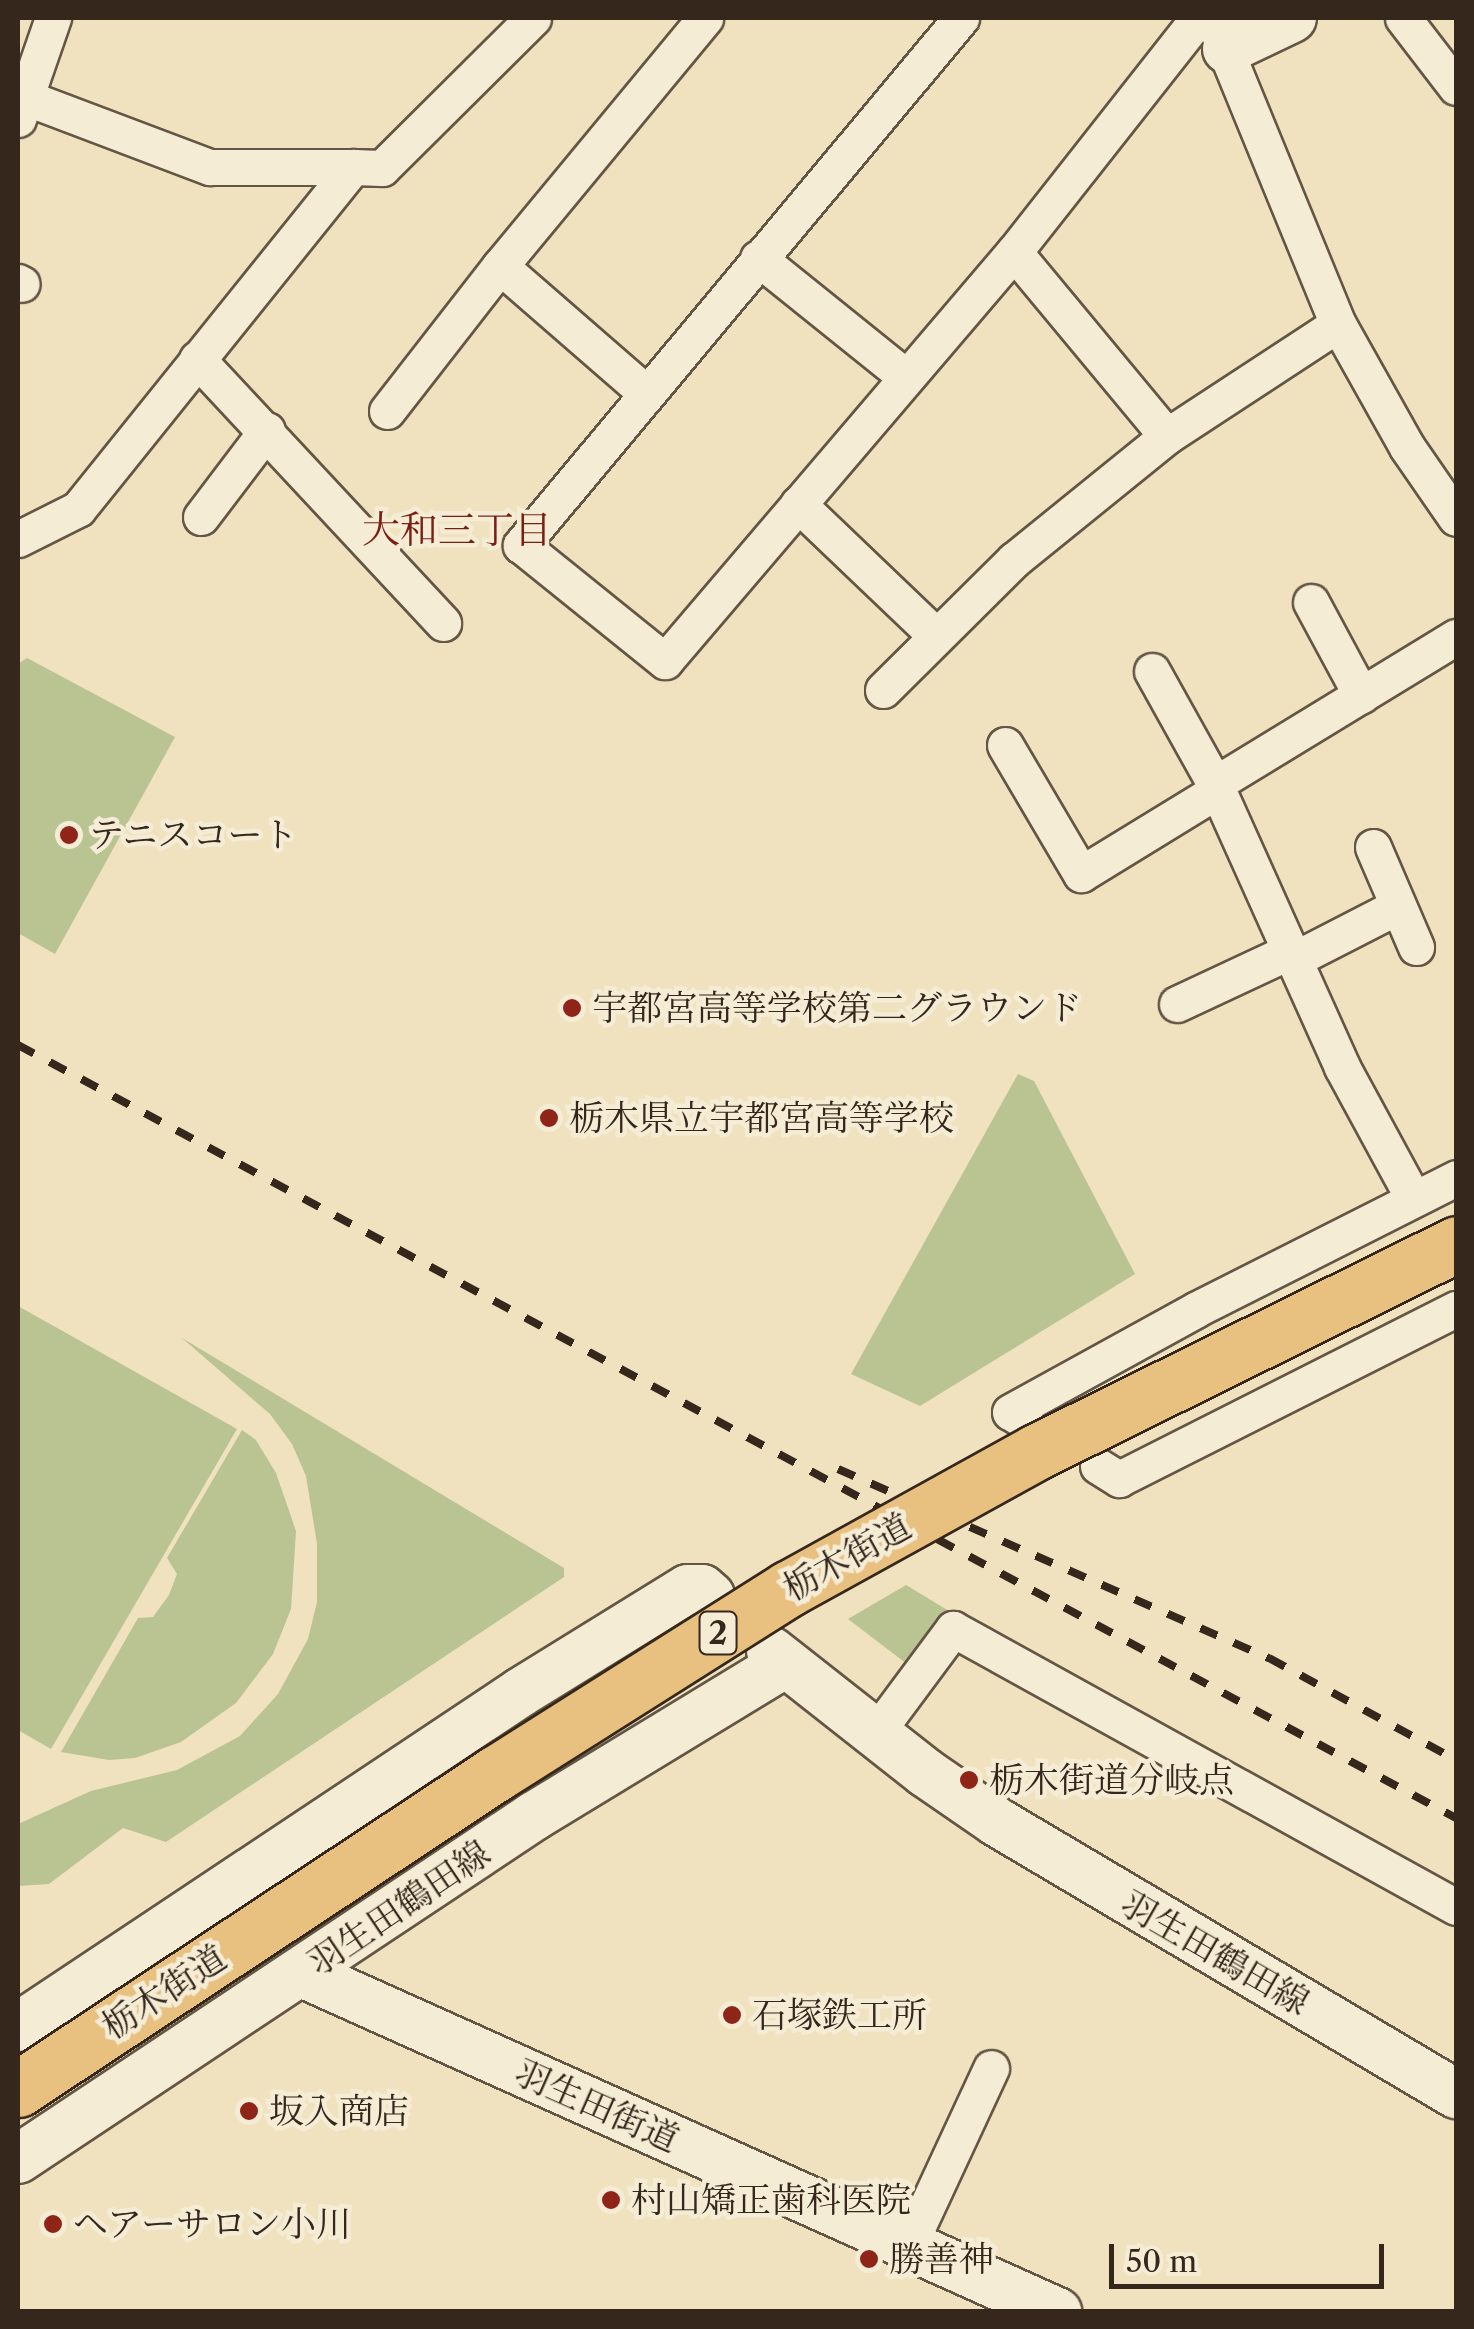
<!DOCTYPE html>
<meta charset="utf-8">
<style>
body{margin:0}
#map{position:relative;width:1474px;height:2329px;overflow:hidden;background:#f0e1bf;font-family:"Libre Caslon Text","Noto Serif JP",serif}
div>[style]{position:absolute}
.green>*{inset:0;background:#bac392}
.roads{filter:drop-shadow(2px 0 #645644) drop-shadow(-2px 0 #645644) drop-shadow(0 2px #645644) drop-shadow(0 -2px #645644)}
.street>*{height:35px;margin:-17.5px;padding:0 17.5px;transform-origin:17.5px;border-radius:17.5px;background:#f5ecd5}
.secondary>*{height:48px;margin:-24px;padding:0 24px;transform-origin:24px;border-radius:24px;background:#f5ecd5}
.rail>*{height:8px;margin-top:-4px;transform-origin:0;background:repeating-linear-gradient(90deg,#35271b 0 18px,transparent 0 36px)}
.bridges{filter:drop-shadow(2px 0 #35271b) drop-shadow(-2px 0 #35271b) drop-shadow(0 2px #35271b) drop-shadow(0 -2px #35271b)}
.primary-bridge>*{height:55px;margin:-27.5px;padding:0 27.5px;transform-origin:27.5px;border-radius:27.5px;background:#e8c080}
.dots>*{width:28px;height:28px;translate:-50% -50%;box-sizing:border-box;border:5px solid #f5ecd5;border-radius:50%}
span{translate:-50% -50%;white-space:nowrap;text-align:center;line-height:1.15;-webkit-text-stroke:9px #f5ecd5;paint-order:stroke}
.shield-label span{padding:2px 8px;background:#f5ecd5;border:2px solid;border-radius:8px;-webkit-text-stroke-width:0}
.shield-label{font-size:32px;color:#35271b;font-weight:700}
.poi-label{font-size:35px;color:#35271b}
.left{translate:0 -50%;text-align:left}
.street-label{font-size:35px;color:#35271b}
.neighbourhood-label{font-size:38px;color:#7a1f14}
.frame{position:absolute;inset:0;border:20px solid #35271b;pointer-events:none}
.scale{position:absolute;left:1109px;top:2244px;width:275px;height:45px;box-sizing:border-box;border:5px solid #35271b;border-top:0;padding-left:12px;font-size:30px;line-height:35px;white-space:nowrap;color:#35271b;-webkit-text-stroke:8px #f5ecd5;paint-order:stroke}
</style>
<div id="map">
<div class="green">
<i style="clip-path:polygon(27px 658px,175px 737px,55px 954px,18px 933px,18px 664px)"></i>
<i style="clip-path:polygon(1018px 1074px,1034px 1081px,1135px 1274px,920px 1406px,851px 1374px)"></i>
<i style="clip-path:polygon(18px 1306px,237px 1429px,51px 1749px,18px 1730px)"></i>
<i style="clip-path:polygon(182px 1338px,564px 1568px,564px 1577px,166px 1842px,123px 1828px,49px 1884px,18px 1886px,18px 1824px,91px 1791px,177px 1770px,240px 1736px,278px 1694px,308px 1639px,317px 1602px,317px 1544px,306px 1476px,292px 1444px,270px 1414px)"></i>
<i style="clip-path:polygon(242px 1430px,256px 1440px,276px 1473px,296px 1531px,291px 1609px,273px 1654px,236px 1703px,181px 1742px,135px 1758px,109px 1760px,61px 1752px,138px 1618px,153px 1617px,169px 1595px,177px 1574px,167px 1558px)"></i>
<i style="clip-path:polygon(906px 1585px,949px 1611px,907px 1664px,848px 1619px)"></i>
</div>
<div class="roads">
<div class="street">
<i style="left:961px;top:18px;width:687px;rotate:129.86deg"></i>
<i style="left:521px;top:545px;width:185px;rotate:38.9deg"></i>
<i style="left:665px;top:661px;width:538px;rotate:-49.53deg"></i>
<i style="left:1014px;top:252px;width:298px;rotate:-51.8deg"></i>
<i style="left:1403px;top:18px;width:87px;rotate:52.5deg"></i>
<i style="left:1216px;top:27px;width:321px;rotate:67.7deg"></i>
<i style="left:1338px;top:324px;width:141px;rotate:60.7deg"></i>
<i style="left:1407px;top:447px;width:86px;rotate:55.4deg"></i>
<i style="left:27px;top:98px;width:196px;rotate:20.7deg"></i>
<i style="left:210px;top:167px;width:143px"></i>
<i style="left:18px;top:119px;width:107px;rotate:-70.9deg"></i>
<i style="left:1014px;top:252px;width:239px;rotate:50.3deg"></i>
<i style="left:758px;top:258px;width:190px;rotate:38.8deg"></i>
<i style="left:500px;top:266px;width:322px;rotate:-50.4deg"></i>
<i style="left:18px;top:282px;width:4px;rotate:27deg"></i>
<i style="left:197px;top:359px;width:361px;rotate:47deg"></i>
<i style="left:387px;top:411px;width:184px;rotate:-52.1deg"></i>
<i style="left:500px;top:266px;width:192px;rotate:41deg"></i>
<i style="left:798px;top:504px;width:191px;rotate:43.7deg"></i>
<i style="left:201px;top:517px;width:109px;rotate:-52.8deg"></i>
<i style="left:18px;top:539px;width:67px;rotate:-26.6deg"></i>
<i style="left:78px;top:509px;width:439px;rotate:-51.2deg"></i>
<i style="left:353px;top:167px;width:29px;rotate:2deg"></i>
<i style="left:382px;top:168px;width:213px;rotate:-44.8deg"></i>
<i style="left:1311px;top:602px;width:106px;rotate:61.7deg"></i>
<i style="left:1152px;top:671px;width:129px;rotate:60.9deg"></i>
<i style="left:1215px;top:784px;width:310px;rotate:65.8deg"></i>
<i style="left:1342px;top:1067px;width:149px;rotate:61.5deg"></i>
<i style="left:883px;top:690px;width:185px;rotate:-44.8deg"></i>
<i style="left:1014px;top:560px;width:197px;rotate:-39deg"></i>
<i style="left:1167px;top:436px;width:204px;rotate:-33.2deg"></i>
<i style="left:1005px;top:745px;width:150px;rotate:59.5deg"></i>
<i style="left:1081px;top:874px;width:161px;rotate:-31.5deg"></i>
<i style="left:1215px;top:784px;width:282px;rotate:-31.4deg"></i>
<i style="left:1373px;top:847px;width:109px;rotate:66.7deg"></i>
<i style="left:1293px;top:960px;width:118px;rotate:-27.2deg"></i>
<i style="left:1177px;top:1004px;width:125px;rotate:-25.1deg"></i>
<i style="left:1025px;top:1421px;width:17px;rotate:-149deg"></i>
<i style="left:1010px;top:1412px;width:213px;rotate:-28.8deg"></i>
<i style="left:1197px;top:1309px;width:290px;rotate:-26.8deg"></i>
<i style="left:1098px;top:1466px;width:25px;rotate:32deg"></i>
<i style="left:1119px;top:1479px;width:377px;rotate:-26.8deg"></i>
<i style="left:875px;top:1734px;width:131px;rotate:-53.4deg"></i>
<i style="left:953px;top:1629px;width:575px;rotate:28.93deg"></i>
<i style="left:909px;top:2245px;width:195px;rotate:-65.1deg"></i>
</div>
<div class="secondary">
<i style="left:1227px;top:49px;width:72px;rotate:-25.5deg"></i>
<i style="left:771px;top:1651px;width:197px;rotate:38.2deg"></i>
<i style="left:926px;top:1773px;width:86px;rotate:34.6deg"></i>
<i style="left:997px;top:1822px;width:534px;rotate:30.65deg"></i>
<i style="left:302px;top:1973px;width:828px;rotate:24.18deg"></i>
<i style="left:18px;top:2027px;width:604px;rotate:-33.66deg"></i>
<i style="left:521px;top:1692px;width:196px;rotate:-31.7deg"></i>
<i style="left:688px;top:1589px;width:14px"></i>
<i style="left:702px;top:1589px;width:11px;rotate:41deg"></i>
<i style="left:18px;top:2159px;width:620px;rotate:-33.61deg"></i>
<i style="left:534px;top:1816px;width:293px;rotate:-31.3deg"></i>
</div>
</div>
<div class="rail">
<i style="left:18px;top:1045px;width:1633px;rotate:28.26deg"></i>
<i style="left:838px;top:1469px;width:471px;rotate:23.7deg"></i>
<i style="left:1269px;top:1658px;width:213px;rotate:28.6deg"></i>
</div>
<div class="bridges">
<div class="primary-bridge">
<i style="left:18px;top:2089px;width:572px;rotate:-33.44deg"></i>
<i style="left:495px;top:1774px;width:347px;rotate:-32.3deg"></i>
<i style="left:788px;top:1589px;width:283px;rotate:-28.9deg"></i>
<i style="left:1036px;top:1452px;width:469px;rotate:-26.3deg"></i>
</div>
</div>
<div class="dots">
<i style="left:69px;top:835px;background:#8f2418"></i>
<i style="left:572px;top:1008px;background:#8f2418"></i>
<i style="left:549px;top:1118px;background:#8f2418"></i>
<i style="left:969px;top:1780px;background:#8f2418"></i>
<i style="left:732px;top:2015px;background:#8f2418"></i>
<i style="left:249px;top:2111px;background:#8f2418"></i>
<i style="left:611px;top:2200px;background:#8f2418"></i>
<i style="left:53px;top:2224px;background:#8f2418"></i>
<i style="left:869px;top:2259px;background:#8f2418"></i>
</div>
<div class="shield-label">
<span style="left:718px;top:1633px">2</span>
</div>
<div class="poi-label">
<span class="left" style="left:89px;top:835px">テニスコート</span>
<span class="left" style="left:592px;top:1008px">宇都宮高等学校第二グラウンド</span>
<span class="left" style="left:569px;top:1118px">栃木県立宇都宮高等学校</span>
<span class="left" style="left:989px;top:1780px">栃木街道分岐点</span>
<span class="left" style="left:752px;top:2015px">石塚鉄工所</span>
<span class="left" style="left:269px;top:2111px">坂入商店</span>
<span class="left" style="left:631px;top:2200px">村山矯正歯科医院</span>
<span class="left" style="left:73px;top:2224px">ヘアーサロン小川</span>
<span class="left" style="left:889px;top:2259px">勝善神</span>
</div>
<div class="street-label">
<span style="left:847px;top:1557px;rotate:-29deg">栃木街道</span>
<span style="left:399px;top:1908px;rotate:-34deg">羽生田鶴田線</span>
<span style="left:1215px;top:1953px;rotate:30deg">羽生田鶴田線</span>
<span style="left:164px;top:1992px;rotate:-33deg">栃木街道</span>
<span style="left:597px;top:2106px;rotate:24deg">羽生田街道</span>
</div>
<div class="neighbourhood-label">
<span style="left:457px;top:530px">大和三丁目</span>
</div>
<div class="frame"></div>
<div class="scale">50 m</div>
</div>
